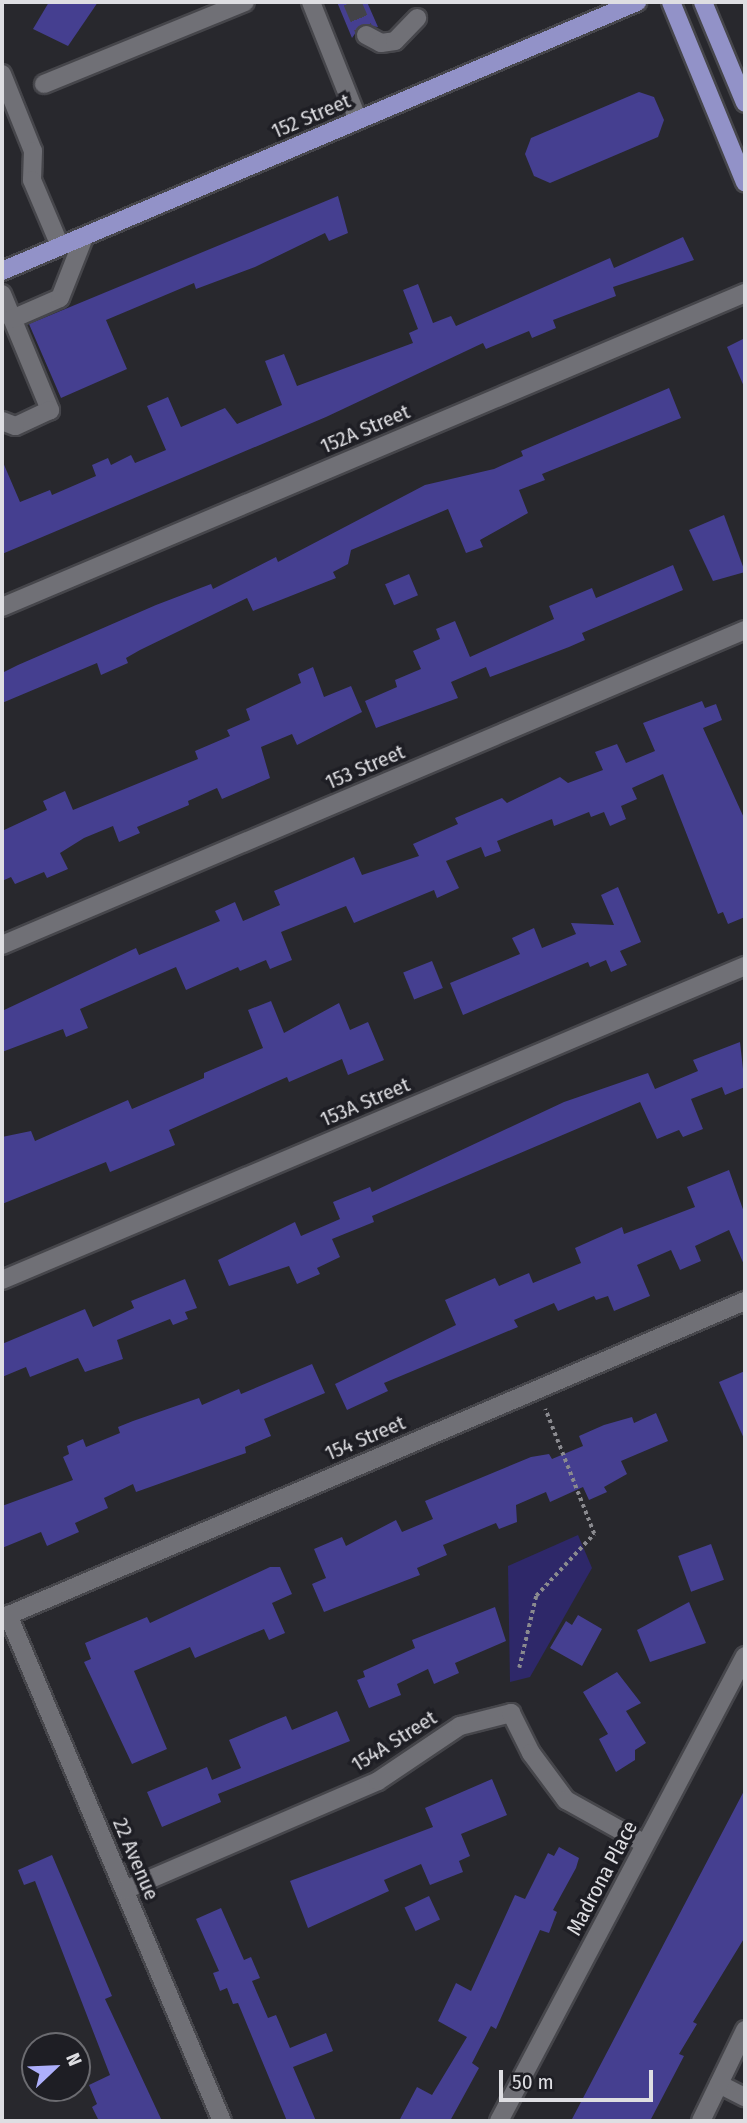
<!DOCTYPE html>
<style>
body{margin:0}
#map{position:relative;width:747px;height:2123px;overflow:hidden;background:#28282d;font-family:"Fira Sans Condensed",sans-serif}
div>[style]{position:absolute}
.green>*{inset:0;background:#2e2869}
.building>*{inset:0;background:#453f90;transform-origin:0 0}
.minor-tunnel>*{height:18px;margin-top:-9px;transform-origin:0;background:repeating-linear-gradient(90deg,#434348 0 18px,transparent 0 27px)}
.path>*{height:3.5px;margin-top:-1.75px;transform-origin:0;background:repeating-linear-gradient(90deg,#8a8a8f 0 3.5px,transparent 0 7px)}
.roads{filter:drop-shadow(2px 0 #46464b) drop-shadow(-2px 0 #46464b) drop-shadow(0 2px #46464b) drop-shadow(0 -2px #46464b)}
.minor>*{height:18px;margin:-9px;padding:0 9px;transform-origin:9px;border-radius:9px;background:#707076}
.major>*{height:18px;margin:-9px;padding:0 9px;transform-origin:9px;border-radius:9px;background:#9292c8}
span{translate:-50% -50%;white-space:nowrap;text-align:center;line-height:1.15;-webkit-text-stroke:7px #1e1e24;paint-order:stroke}
.street-label{font-size:21px;color:#dedee2}
.frame{position:absolute;inset:0;border:4px solid #dedee2;pointer-events:none}
.north{position:absolute;left:21px;top:2032px;width:70px;height:70px;box-sizing:border-box;background:#1e1e24;border:2px solid #6b6b70;border-radius:50%;rotate:67deg;font-size:19px;font-weight:700;line-height:28px;text-align:center;color:#dedee2}
.north::after{content:'';display:block;margin:auto;width:24px;height:32px;background:#adaffb;clip-path:polygon(50% 0,100% 100%,50% 72%,0 100%)}
.scale{position:absolute;left:499px;top:2070px;width:154px;height:32px;box-sizing:border-box;border:4px solid #dedee2;border-top:0;padding-left:9px;font-size:21px;line-height:24px;white-space:nowrap;color:#dedee2;-webkit-text-stroke:5px #1e1e24;paint-order:stroke}
</style>
<div id="map">
<div class="green">
<i style="clip-path:polygon(578px 1535px,592px 1568px,530px 1677px,510px 1682px,508px 1566px)"></i>
</div>
<div class="building">
<i style="clip-path:polygon(49px 2px,98px 2px,68px 46px,33px 29px)"></i>
<i style="clip-path:polygon(337px 2px,367px 2px,378px 27px,361px 25px,352px 38px)"></i>
<i style="clip-path:polygon(639px 92px,654px 97px,664px 120px,658px 137px,550px 183px,534px 176px,525px 154px,531px 138px)"></i>
<i style="clip-path:polygon(338px 196px,348px 233px,329px 241px,325px 233px,255px 267px,196px 289px,194px 283px,106px 320px,127px 369px,61px 398px,29px 324px)"></i>
<i style="clip-path:polygon(683px 237px,694px 260px,613px 287px,616px 296px,553px 320px,556px 328px,532px 338px,529px 331px,486px 349px,483px 343px,326px 417px,2px 554px,2px 460px,20px 502px,50px 490px,52px 495px,96px 476px,92px 465px,108px 458px,111px 465px,131px 455px,135px 463px,166px 450px,147px 406px,168px 397px,181px 427px,225px 408px,237px 424px,282px 405px,265px 361px,284px 354px,297px 386px,413px 343px,409px 333px,418px 329px,403px 290px,418px 284px,433px 323px,451px 316px,456px 326px,610px 258px,614px 268px)"></i>
<i style="clip-path:polygon(745px 338px,745px 389px,727px 347px)"></i>
<i style="clip-path:polygon(669px 388px,681px 418px,542px 474px,545px 480px,519px 490px,528px 513px,480px 540px,483px 547px,466px 553px,448px 509px,351px 550px,348px 564px,333px 572px,336px 578px,253px 611px,247px 598px,140px 650px,126px 658px,128px 663px,101px 675px,97px 663px,2px 703px,2px 673px,18px 665px,156px 605px,211px 584px,213px 589px,276px 557px,278px 562px,425px 485px,494px 469px,523px 456px,521px 451px)"></i>
<i style="clip-path:polygon(724px 515px,745px 572px,713px 581px,689px 530px)"></i>
<i style="clip-path:polygon(673px 565px,683px 590px,582px 633px,585px 640px,569px 647px,490px 677px,486px 667px,451px 682px,458px 698px,376px 728px,365px 701px,397px 687px,395px 680px,421px 669px,413px 651px,440px 639px,436px 629px,455px 621px,470px 657px,554px 619px,549px 606px,592px 588px,596px 598px)"></i>
<i style="left:409px;top:574px;width:23px;height:26px;rotate:67deg"></i>
<i style="clip-path:polygon(313px 667px,324px 697px,351px 686px,362px 712px,297px 745px,292px 734px,261px 747px,270px 778px,222px 799px,217px 788px,188px 801px,189px 805px,137px 827px,140px 833px,119px 842px,113px 826px,84px 838px,60px 853px,68px 869px,47px 878px,44px 872px,15px 884px,11px 877px,2px 881px,2px 831px,47px 810px,43px 801px,65px 791px,73px 810px,198px 759px,195px 751px,230px 736px,227px 730px,250px 720px,246px 709px,301px 683px,298px 674px)"></i>
<i style="clip-path:polygon(702px 701px,705px 708px,716px 704px,722px 720px,703px 728px,745px 820px,745px 917px,728px 924px,723px 912px,718px 914px,663px 774px,632px 788px,637px 799px,621px 806px,626px 819px,610px 826px,604px 812px,591px 817px,589px 812px,554px 826px,552px 819px,497px 841px,501px 851px,485px 857px,481px 847px,446px 861px,459px 888px,437px 898px,434px 890px,354px 923px,346px 906px,281px 932px,292px 960px,270px 969px,266px 960px,240px 971px,238px 967px,186px 990px,176px 967px,80px 1009px,88px 1028px,66px 1037px,63px 1029px,2px 1052px,2px 1011px,136px 948px,139px 955px,220px 921px,215px 911px,235px 902px,243px 921px,280px 905px,274px 891px,354px 857px,362px 875px,419px 856px,413px 844px,458px 824px,455px 818px,502px 798px,507px 803px,560px 777px,568px 783px,603px 770px,595px 752px,617px 744px,626px 763px,655px 751px,643px 723px)"></i>
<i style="clip-path:polygon(618px 887px,641px 942px,620px 951px,627px 965px,611px 972px,606px 960px,590px 967px,588px 962px,463px 1015px,450px 983px,520px 954px,512px 938px,534px 928px,542px 948px,576px 934px,571px 923px,614px 925px,601px 895px)"></i>
<i style="left:432px;top:961px;width:29px;height:31px;rotate:68deg"></i>
<i style="clip-path:polygon(271px 1001px,284px 1033px,339px 1003px,350px 1030px,368px 1022px,384px 1060px,348px 1075px,342px 1059px,289px 1082px,287px 1077px,169px 1130px,175px 1145px,110px 1172px,106px 1162px,2px 1204px,2px 1137px,31px 1131px,35px 1141px,128px 1100px,132px 1109px,204px 1078px,204px 1073px,263px 1048px,248px 1010px)"></i>
<i style="clip-path:polygon(740px 1042px,745px 1087px,725px 1095px,722px 1087px,691px 1099px,703px 1129px,683px 1137px,679px 1130px,657px 1139px,640px 1102px,372px 1216px,374px 1222px,332px 1239px,340px 1257px,317px 1268px,320px 1274px,297px 1284px,289px 1266px,229px 1286px,218px 1260px,295px 1222px,301px 1236px,340px 1219px,333px 1202px,370px 1187px,372px 1192px,564px 1102px,648px 1073px,655px 1089px,698px 1071px,693px 1060px)"></i>
<i style="clip-path:polygon(729px 1170px,745px 1215px,745px 1267px,729px 1230px,695px 1246px,701px 1261px,680px 1270px,671px 1250px,637px 1265px,650px 1296px,614px 1311px,608px 1296px,596px 1300px,594px 1296px,558px 1311px,554px 1303px,514px 1320px,518px 1327px,384px 1383px,388px 1391px,347px 1410px,335px 1384px,456px 1325px,445px 1300px,495px 1278px,499px 1286px,529px 1273px,533px 1283px,581px 1263px,575px 1248px,622px 1227px,624px 1234px,695px 1207px,687px 1187px)"></i>
<i style="clip-path:polygon(185px 1279px,197px 1308px,185px 1312px,188px 1319px,173px 1325px,170px 1319px,117px 1340px,123px 1359px,85px 1372px,78px 1358px,30px 1377px,26px 1367px,2px 1377px,2px 1344px,85px 1309px,93px 1327px,134px 1308px,131px 1301px)"></i>
<i style="clip-path:polygon(312px 1364px,325px 1393px,264px 1419px,271px 1436px,245px 1447px,246px 1453px,136px 1492px,133px 1484px,104px 1498px,108px 1508px,75px 1523px,79px 1532px,47px 1546px,41px 1532px,2px 1548px,2px 1506px,73px 1480px,63px 1457px,69px 1454px,67px 1446px,83px 1439px,86px 1447px,120px 1433px,118px 1427px,133px 1421px,199px 1398px,202px 1405px,239px 1389px,241px 1394px)"></i>
<i style="clip-path:polygon(745px 1371px,745px 1441px,719px 1382px)"></i>
<i style="clip-path:polygon(656px 1413px,668px 1441px,621px 1461px,627px 1474px,604px 1487px,607px 1492px,589px 1500px,583px 1487px,550px 1502px,546px 1492px,516px 1505px,517px 1522px,499px 1529px,496px 1523px,443px 1545px,447px 1555px,417px 1568px,420px 1575px,324px 1612px,312px 1584px,326px 1578px,314px 1549px,342px 1537px,346px 1546px,396px 1520px,402px 1532px,433px 1519px,425px 1501px,531px 1457px,549px 1454px,552px 1459px,583px 1446px,579px 1436px,604px 1425px,632px 1417px,634px 1423px)"></i>
<i style="left:711px;top:1544px;width:38px;height:35px;rotate:70deg"></i>
<i style="clip-path:polygon(270px 1567px,280px 1567px,292px 1594px,272px 1603px,285px 1633px,269px 1640px,264px 1629px,195px 1658px,190px 1647px,134px 1671px,167px 1749px,132px 1764px,84px 1662px,91px 1659px,85px 1643px,147px 1617px,150px 1623px)"></i>
<i style="clip-path:polygon(689px 1602px,706px 1643px,650px 1662px,637px 1630px)"></i>
<i style="clip-path:polygon(495px 1607px,506px 1641px,455px 1663px,459px 1673px,434px 1684px,428px 1669px,397px 1684px,401px 1695px,369px 1708px,357px 1680px,365px 1677px,363px 1671px,415px 1648px,412px 1640px)"></i>
<i style="clip-path:polygon(578px 1615px,602px 1629px,582px 1666px,550px 1648px,566px 1621px,572px 1625px)"></i>
<i style="clip-path:polygon(617px 1672px,641px 1703px,626px 1711px,646px 1743px,635px 1750px,635px 1760px,616px 1772px,599px 1739px,608px 1734px,583px 1692px)"></i>
<i style="clip-path:polygon(337px 1711px,350px 1741px,218px 1794px,221px 1802px,162px 1827px,147px 1792px,207px 1767px,212px 1780px,241px 1768px,229px 1740px,271px 1722px,286px 1716px,292px 1730px)"></i>
<i style="clip-path:polygon(492px 1779px,507px 1815px,461px 1834px,470px 1856px,459px 1861px,463px 1872px,430px 1885px,421px 1864px,384px 1880px,389px 1891px,308px 1928px,290px 1881px,433px 1827px,425px 1808px)"></i>
<i style="clip-path:polygon(745px 1789px,745px 1937px,693px 2022px,697px 2024px,679px 2054px,684px 2056px,650px 2121px,571px 2121px)"></i>
<i style="clip-path:polygon(559px 1847px,579px 1858px,576px 1868px,553px 1910px,557px 1912px,549px 1933px,540px 1930px,496px 2029px,491px 2026px,472px 2063px,479px 2068px,450px 2121px,399px 2121px,417px 2087px,432px 2095px,467px 2037px,438px 2021px,456px 1983px,471px 1991px,515px 1895px,525px 1899px,548px 1853px,554px 1856px)"></i>
<i style="clip-path:polygon(52px 1855px,112px 1996px,105px 1999px,162px 2121px,99px 2121px,92px 2107px,97px 2104px,89px 2085px,110px 2075px,35px 1881px,24px 1885px,18px 1870px)"></i>
<i style="left:429px;top:1896px;width:26px;height:27px;rotate:65deg"></i>
<i style="clip-path:polygon(221px 1908px,244px 1960px,251px 1957px,260px 1978px,252px 1981px,268px 2018px,276px 2015px,290px 2048px,326px 2033px,333px 2051px,293px 2067px,316px 2121px,287px 2121px,238px 2003px,233px 2004px,227px 1988px,220px 1991px,213px 1973px,219px 1971px,196px 1919px)"></i>
</div>
<div class="minor-tunnel">
<i style="left:352px;top:2px;width:36px;rotate:67deg"></i>
</div>
<div class="path">
<i style="left:519px;top:1668px;width:74px;rotate:-76.7deg"></i>
<i style="left:536px;top:1596px;width:85px;rotate:-46.9deg"></i>
<i style="left:594px;top:1534px;width:134px;rotate:-111.4deg"></i>
</div>
<div class="roads">
<div class="minor">
<i style="left:311px;top:2px;width:127px;rotate:68.3deg"></i>
<i style="left:366px;top:35px;width:17px;rotate:28deg"></i>
<i style="left:381px;top:43px;width:14px;rotate:-8deg"></i>
<i style="left:395px;top:41px;width:32px;rotate:-46deg"></i>
<i style="left:2px;top:74px;width:83px;rotate:68.1deg"></i>
<i style="left:33px;top:151px;width:29px;rotate:92deg"></i>
<i style="left:32px;top:180px;width:72px;rotate:67deg"></i>
<i style="left:44px;top:84px;width:217px;rotate:-22.2deg"></i>
<i style="left:2px;top:294px;width:126px;rotate:67.5deg"></i>
<i style="left:50px;top:410px;width:38px;rotate:155deg"></i>
<i style="left:15px;top:426px;width:14px;rotate:-159deg"></i>
<i style="left:12px;top:319px;width:52px;rotate:-23.6deg"></i>
<i style="left:60px;top:298px;width:66px;rotate:-68.5deg"></i>
<i style="left:2px;top:607px;width:807px;rotate:-22.91deg"></i>
<i style="left:2px;top:945px;width:807px;rotate:-22.97deg"></i>
<i style="left:2px;top:1280px;width:807px;rotate:-22.91deg"></i>
<i style="left:8px;top:1615px;width:549px;rotate:67.08deg"></i>
<i style="left:2px;top:1618px;width:808px;rotate:-23.11deg"></i>
<i style="left:125px;top:1890px;width:275px;rotate:-23.3deg"></i>
<i style="left:378px;top:1781px;width:99px;rotate:-33.9deg"></i>
<i style="left:460px;top:1726px;width:53px;rotate:-14.3deg"></i>
<i style="left:511px;top:1713px;width:45px;rotate:63.4deg"></i>
<i style="left:531px;top:1753px;width:59px;rotate:53.3deg"></i>
<i style="left:566px;top:1800px;width:90px;rotate:29.1deg"></i>
<i style="left:719px;top:2084px;width:29px;rotate:27deg"></i>
<i style="left:499px;top:2121px;width:526px;rotate:-62.12deg"></i>
<i style="left:701px;top:2121px;width:101px;rotate:-64.2deg"></i>
</div>
<div class="major">
<i style="left:671px;top:2px;width:195px;rotate:67.7deg"></i>
<i style="left:703px;top:2px;width:109px;rotate:67.4deg"></i>
<i style="left:2px;top:271px;width:690px;rotate:-22.96deg"></i>
</div>
</div>
<div class="street-label">
<span style="left:311px;top:116px;rotate:-23deg">152 Street</span>
<span style="left:365px;top:429px;rotate:-23deg">152A Street</span>
<span style="left:365px;top:767px;rotate:-23deg">153 Street</span>
<span style="left:365px;top:1102px;rotate:-23deg">153A Street</span>
<span style="left:365px;top:1438px;rotate:-23deg">154 Street</span>
<span style="left:394px;top:1741px;rotate:-32deg">154A Street</span>
<span style="left:136px;top:1859px;rotate:67deg">22 Avenue</span>
<span style="left:602px;top:1878px;rotate:-62deg">Madrona Place</span>
</div>
<div class="frame"></div>
<div class="north">N</div>
<div class="scale">50 m</div>
</div>
